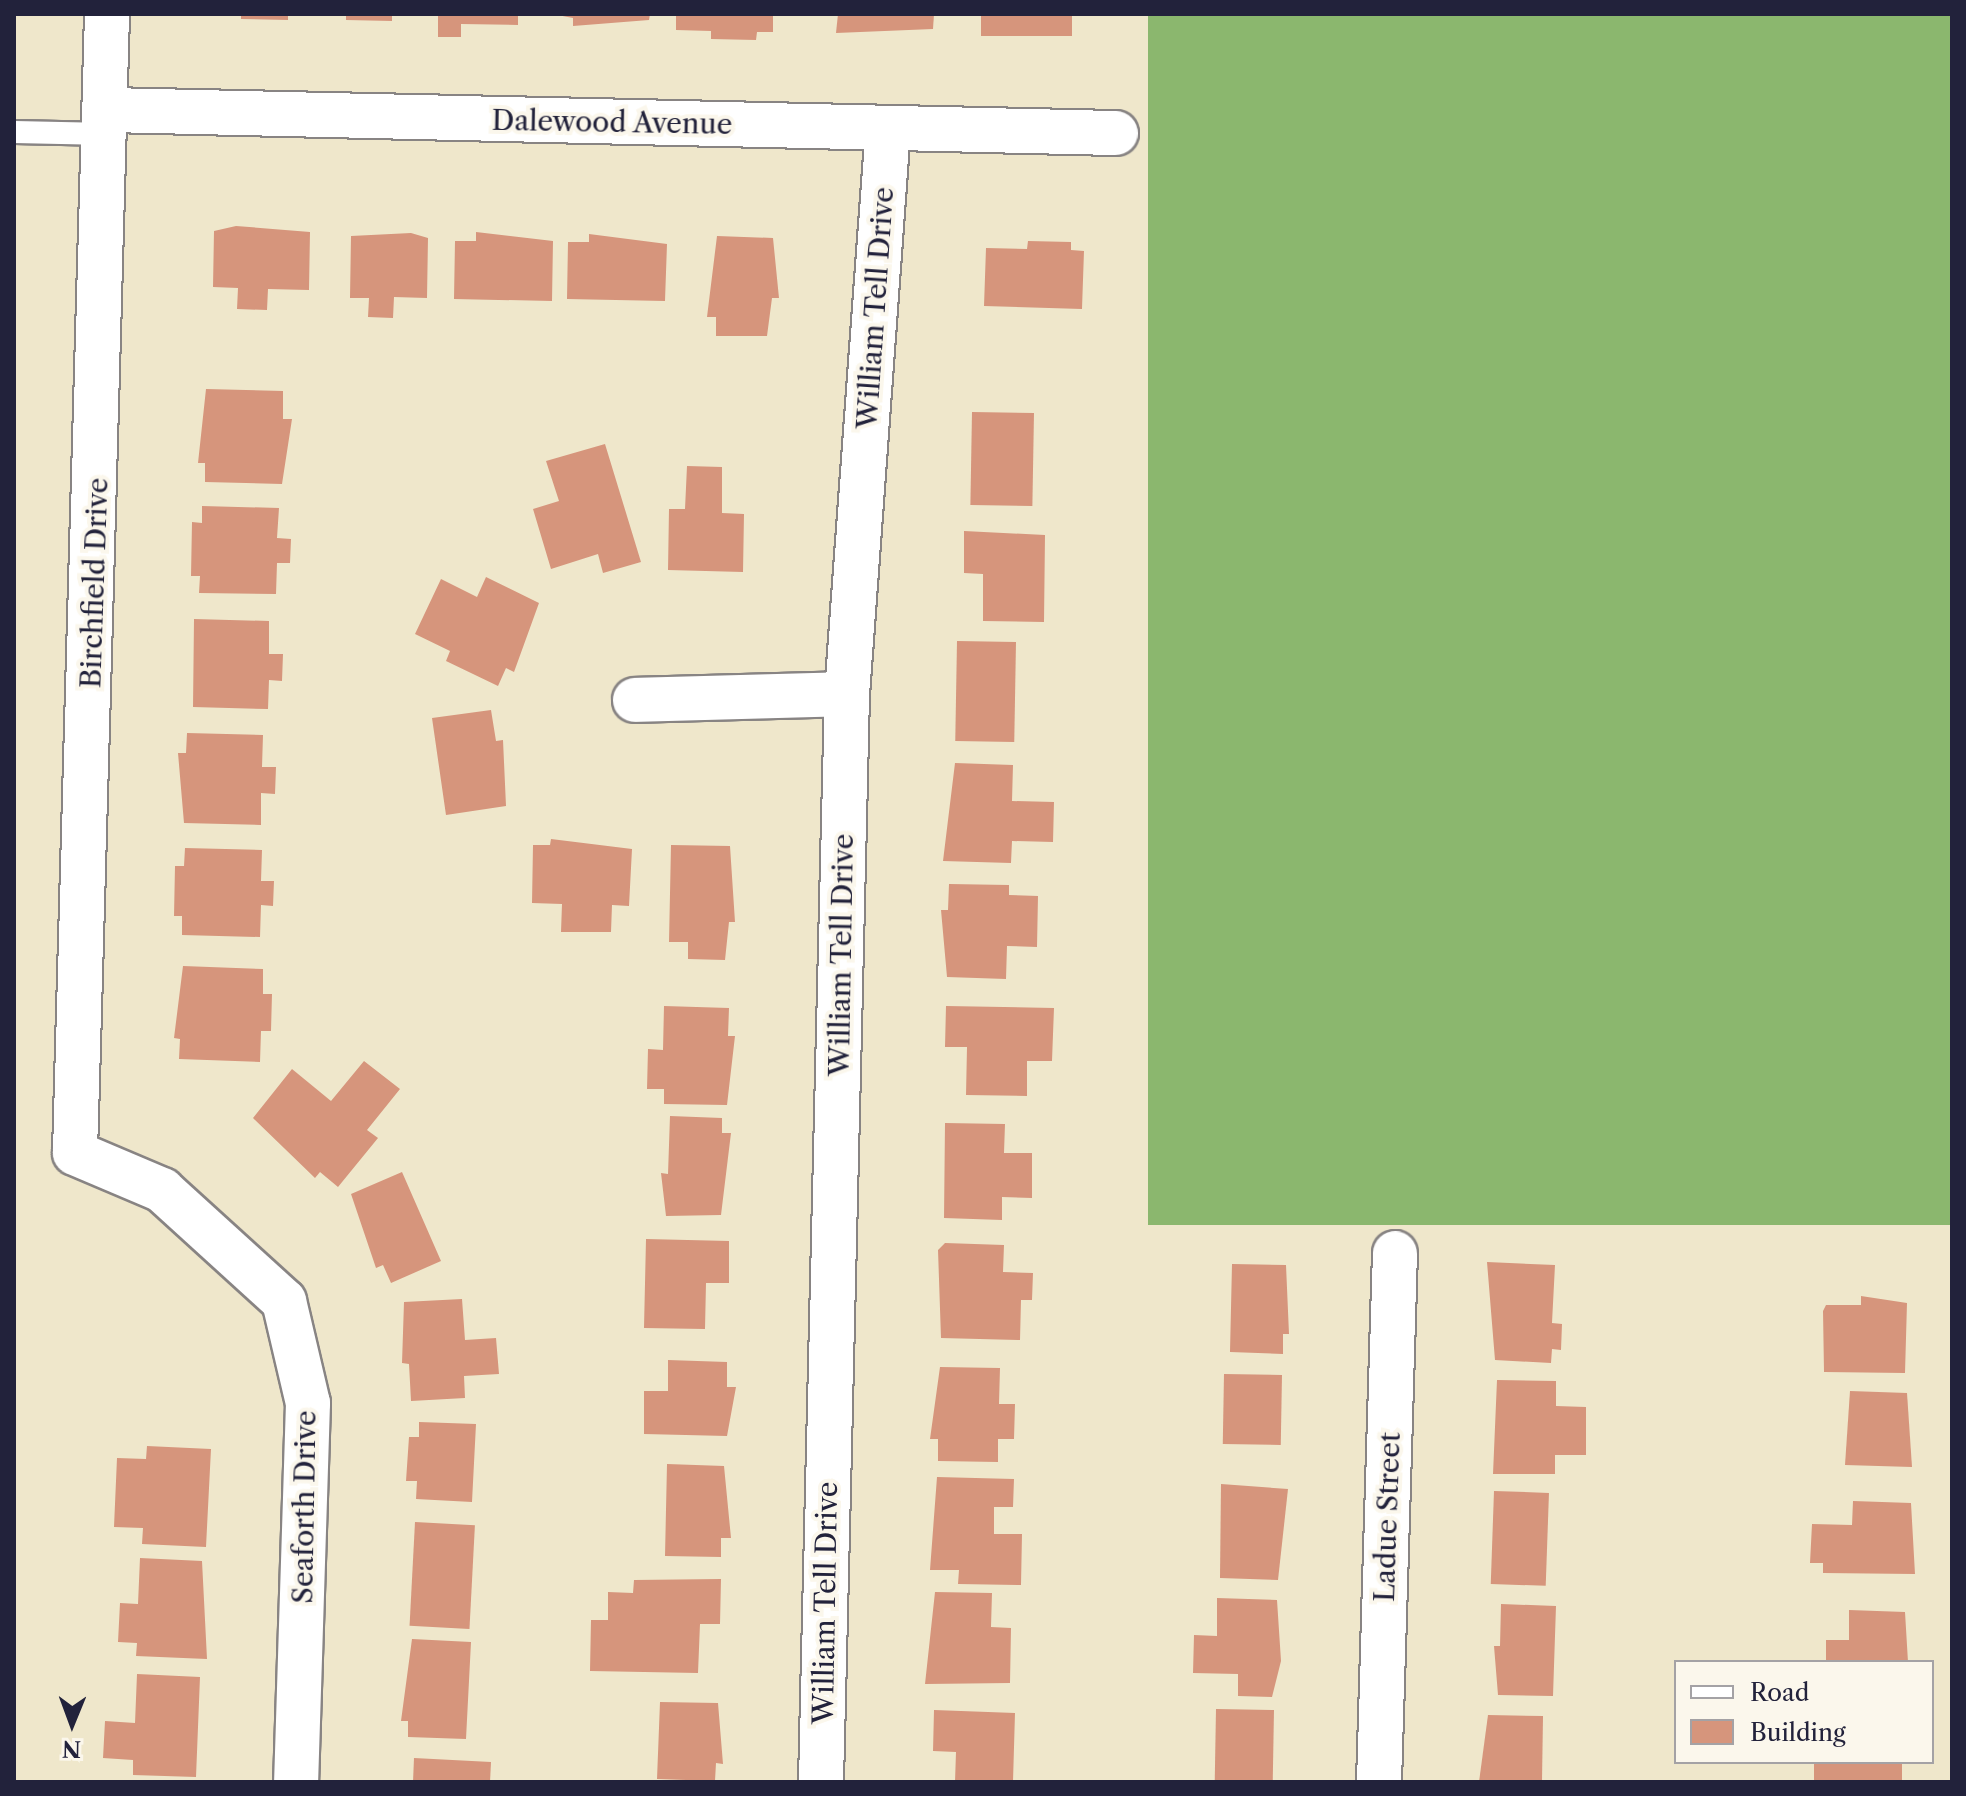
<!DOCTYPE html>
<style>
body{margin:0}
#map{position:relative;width:1966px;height:1796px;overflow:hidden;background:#efe7cb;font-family:"Libre Caslon Text",serif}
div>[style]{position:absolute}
.forest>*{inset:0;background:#8bb76e;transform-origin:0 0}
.building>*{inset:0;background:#d6957c;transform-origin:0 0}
.roads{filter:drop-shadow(2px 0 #888483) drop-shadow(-2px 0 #888483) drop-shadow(0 2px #888483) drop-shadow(0 -2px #888483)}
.service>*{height:22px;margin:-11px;padding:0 11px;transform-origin:11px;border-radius:11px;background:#fff}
.minor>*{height:44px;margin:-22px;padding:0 22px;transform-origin:22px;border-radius:22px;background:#fff}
span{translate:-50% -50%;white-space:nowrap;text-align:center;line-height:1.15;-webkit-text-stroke:8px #fbf7ec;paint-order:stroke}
.street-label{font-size:28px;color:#22223b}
.frame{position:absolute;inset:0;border:16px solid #22223b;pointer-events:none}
.legend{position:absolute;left:1674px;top:1660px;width:260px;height:104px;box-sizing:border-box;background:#fbf7ec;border:2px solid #a4a2a5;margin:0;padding:10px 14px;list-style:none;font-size:24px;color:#22223b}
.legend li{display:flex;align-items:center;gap:16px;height:40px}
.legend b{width:40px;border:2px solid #a4a2a5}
.north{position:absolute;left:32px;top:1684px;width:80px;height:80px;-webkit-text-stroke:6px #fbf7ec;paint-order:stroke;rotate:181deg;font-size:22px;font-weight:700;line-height:32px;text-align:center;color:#22223b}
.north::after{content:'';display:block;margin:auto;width:28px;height:36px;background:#22223b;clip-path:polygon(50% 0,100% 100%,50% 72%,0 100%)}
</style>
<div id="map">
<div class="forest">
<i style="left:1148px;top:14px;width:804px;height:1211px"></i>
</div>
<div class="building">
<i style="clip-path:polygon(241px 14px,288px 14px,288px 20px,241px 19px)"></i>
<i style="clip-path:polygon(346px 14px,392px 14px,392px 21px,346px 20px)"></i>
<i style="clip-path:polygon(438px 14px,518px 14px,518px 25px,461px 24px,461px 37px,438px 37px)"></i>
<i style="clip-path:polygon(552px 14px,650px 14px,649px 20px,573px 26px,573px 18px)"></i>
<i style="clip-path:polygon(676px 14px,773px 14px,773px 32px,757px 32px,756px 40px,711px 39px,711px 31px,676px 30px)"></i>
<i style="clip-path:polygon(838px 14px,934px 14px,933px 29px,836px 33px)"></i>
<i style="left:981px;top:14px;width:91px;height:22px"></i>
<i style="clip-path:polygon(236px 226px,310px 232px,309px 290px,268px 289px,267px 310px,237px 309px,238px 288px,213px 287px,214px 231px)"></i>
<i style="clip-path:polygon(476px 232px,553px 241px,552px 301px,454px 299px,455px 241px,476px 241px)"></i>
<i style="clip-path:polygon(411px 233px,428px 238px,427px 298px,394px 297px,393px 318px,368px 317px,369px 298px,350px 298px,351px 236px)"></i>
<i style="clip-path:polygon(589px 234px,667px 244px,665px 301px,567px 299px,568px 242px,589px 242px)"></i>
<i style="clip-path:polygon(717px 236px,773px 238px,779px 298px,772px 298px,767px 336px,716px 336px,716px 317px,707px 317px)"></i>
<i style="clip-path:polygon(1028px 241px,1071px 242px,1071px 250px,1084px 251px,1082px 309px,984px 306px,986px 248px,1027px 249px)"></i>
<i style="clip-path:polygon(206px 389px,283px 391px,283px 419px,292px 419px,282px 484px,205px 482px,205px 463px,198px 463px)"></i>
<i style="left:972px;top:412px;width:62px;height:93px;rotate:1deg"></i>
<i style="clip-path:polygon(605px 444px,641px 562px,603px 573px,598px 554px,551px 569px,533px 509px,559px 501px,546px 461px)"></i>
<i style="clip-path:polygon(687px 466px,722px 467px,722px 513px,744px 514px,743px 572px,668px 570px,669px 509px,685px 509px)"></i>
<i style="clip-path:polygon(202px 506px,279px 508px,277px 538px,291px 539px,290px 563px,277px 563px,276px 594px,199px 593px,200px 576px,191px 576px,192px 522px,202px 523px)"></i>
<i style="clip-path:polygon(964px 531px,1045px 535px,1044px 622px,983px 621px,983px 574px,964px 573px)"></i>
<i style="clip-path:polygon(486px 577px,539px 603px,514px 672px,506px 668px,498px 686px,446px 661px,450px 651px,415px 634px,441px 579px,477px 597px)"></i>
<i style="clip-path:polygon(194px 619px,269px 621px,269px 654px,283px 654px,282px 681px,269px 680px,268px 709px,193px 707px)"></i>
<i style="left:957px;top:641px;width:59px;height:100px;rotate:1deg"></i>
<i style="clip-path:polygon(491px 710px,496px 741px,503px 740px,506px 806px,446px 815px,432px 718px)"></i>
<i style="clip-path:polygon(187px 733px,263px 735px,262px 767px,276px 767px,275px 794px,261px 793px,261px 825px,184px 823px,178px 753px,186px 753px)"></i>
<i style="clip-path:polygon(955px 763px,1013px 765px,1012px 801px,1054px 802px,1053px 842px,1012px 841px,1011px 863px,943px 861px)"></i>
<i style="clip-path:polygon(551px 839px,632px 849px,629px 906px,612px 905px,611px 932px,561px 932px,562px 904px,532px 903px,533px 845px,550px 845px)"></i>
<i style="clip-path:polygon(671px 845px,730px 846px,735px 922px,729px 922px,725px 960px,688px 959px,688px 942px,669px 942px)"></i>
<i style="clip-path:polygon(185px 848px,262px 850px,261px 881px,274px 881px,273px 906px,261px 905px,260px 937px,182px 935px,182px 916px,174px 916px,175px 866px,184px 866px)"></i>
<i style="clip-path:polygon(949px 884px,1009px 885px,1009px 895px,1038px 896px,1037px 947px,1007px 946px,1006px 979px,947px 977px,941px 910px,948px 910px)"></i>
<i style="clip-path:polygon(183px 966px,263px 969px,263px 994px,272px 994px,271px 1031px,261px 1031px,260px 1062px,179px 1059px,180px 1039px,174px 1038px)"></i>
<i style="clip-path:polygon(664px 1006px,729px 1008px,728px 1036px,735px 1036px,727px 1105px,664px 1104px,664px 1089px,647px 1089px,648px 1049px,663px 1050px)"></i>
<i style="clip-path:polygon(946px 1006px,1054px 1008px,1052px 1061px,1027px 1061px,1027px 1096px,966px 1095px,967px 1047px,945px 1047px)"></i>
<i style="clip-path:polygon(364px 1061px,400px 1089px,367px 1130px,378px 1138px,338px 1187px,320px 1172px,315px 1178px,253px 1118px,292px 1069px,331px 1101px)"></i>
<i style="clip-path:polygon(670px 1116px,722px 1118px,722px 1133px,731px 1133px,721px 1215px,666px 1216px,661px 1173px,668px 1174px)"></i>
<i style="clip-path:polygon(945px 1123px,1005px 1124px,1004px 1153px,1032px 1153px,1032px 1198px,1002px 1197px,1002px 1220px,944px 1218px)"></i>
<i style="clip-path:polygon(402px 1172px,441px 1261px,391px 1283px,383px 1265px,376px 1268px,351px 1194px)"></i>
<i style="clip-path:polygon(646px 1239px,729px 1241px,729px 1283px,706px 1283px,705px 1329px,644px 1328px)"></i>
<i style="clip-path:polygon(945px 1243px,1004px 1245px,1003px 1272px,1033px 1273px,1032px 1300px,1021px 1300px,1020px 1340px,941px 1338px,938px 1250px)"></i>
<i style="clip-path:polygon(1487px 1262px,1555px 1265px,1552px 1323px,1562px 1324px,1561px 1350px,1552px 1349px,1551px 1363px,1495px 1360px)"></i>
<i style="clip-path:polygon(1232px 1264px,1286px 1265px,1289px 1334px,1283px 1334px,1283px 1354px,1230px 1352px)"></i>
<i style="clip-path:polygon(1861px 1296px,1907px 1303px,1905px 1373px,1824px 1372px,1823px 1311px,1826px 1305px,1861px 1305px)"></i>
<i style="clip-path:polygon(462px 1299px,465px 1340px,496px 1338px,499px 1374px,464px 1376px,465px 1398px,411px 1401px,409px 1364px,402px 1363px,404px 1302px)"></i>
<i style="clip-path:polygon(668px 1360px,727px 1362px,727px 1387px,736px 1387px,727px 1436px,644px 1434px,644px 1391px,668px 1391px)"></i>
<i style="clip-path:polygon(940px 1367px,1000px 1368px,999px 1404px,1015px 1404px,1014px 1439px,998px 1439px,998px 1462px,938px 1461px,938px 1439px,930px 1439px)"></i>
<i style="left:1224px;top:1374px;width:58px;height:70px;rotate:1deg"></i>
<i style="clip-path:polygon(1497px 1380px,1556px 1381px,1556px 1406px,1586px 1407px,1586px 1455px,1555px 1455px,1555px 1474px,1493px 1474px)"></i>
<i style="clip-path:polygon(1850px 1391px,1907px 1393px,1912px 1467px,1845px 1465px)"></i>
<i style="clip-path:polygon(419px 1422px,476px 1424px,472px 1502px,416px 1499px,417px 1481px,406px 1481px,409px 1437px,419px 1437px)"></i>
<i style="clip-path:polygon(147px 1446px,211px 1449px,206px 1547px,142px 1544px,143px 1528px,114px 1527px,117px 1458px,146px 1459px)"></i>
<i style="clip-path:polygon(667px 1464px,724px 1466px,731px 1538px,721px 1538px,721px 1557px,665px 1556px)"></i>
<i style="clip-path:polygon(937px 1477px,1014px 1479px,1013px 1507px,994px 1507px,994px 1534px,1022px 1534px,1021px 1585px,958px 1584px,959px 1570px,930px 1570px)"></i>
<i style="clip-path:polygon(1221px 1484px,1288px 1489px,1278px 1580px,1220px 1578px)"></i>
<i style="left:1494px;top:1491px;width:55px;height:93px;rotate:2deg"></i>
<i style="clip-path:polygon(1853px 1501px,1911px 1503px,1915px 1574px,1823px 1573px,1823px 1563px,1810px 1563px,1812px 1524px,1852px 1525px)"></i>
<i style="left:415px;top:1522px;width:60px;height:104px;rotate:3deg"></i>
<i style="clip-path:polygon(140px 1558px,202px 1561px,207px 1659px,136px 1656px,137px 1643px,118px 1642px,120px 1603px,138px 1604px)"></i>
<i style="clip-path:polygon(721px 1579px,720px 1624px,700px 1624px,698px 1673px,590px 1671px,591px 1620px,608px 1620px,608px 1592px,633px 1593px,634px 1580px)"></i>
<i style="clip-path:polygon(935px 1592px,992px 1593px,991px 1627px,1011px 1628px,1010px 1683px,925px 1684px)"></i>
<i style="clip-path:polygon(1217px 1598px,1277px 1600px,1281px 1661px,1272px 1697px,1238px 1696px,1238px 1674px,1193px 1673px,1194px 1635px,1217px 1636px)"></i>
<i style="clip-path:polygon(1501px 1604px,1556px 1606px,1553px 1696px,1498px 1695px,1494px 1646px,1500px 1646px)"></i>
<i style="clip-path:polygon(1849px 1610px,1905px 1612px,1908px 1662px,1826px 1662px,1826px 1640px,1849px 1640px)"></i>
<i style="clip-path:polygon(412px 1639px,471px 1642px,466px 1739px,408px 1737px,408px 1721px,401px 1721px)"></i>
<i style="clip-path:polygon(137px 1674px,200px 1677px,196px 1777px,133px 1775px,133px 1760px,103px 1758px,105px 1721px,135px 1723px)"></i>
<i style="clip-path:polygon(660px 1702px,718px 1703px,723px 1764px,716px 1763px,715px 1781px,657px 1779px)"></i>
<i style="left:1216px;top:1709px;width:58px;height:73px;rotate:1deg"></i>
<i style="clip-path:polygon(934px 1710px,1015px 1713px,1013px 1782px,955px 1782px,956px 1752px,933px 1751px)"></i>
<i style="clip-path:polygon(1488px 1715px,1543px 1716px,1542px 1782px,1479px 1782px)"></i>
<i style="clip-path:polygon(414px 1758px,491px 1762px,490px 1782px,413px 1782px)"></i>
<i style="left:1814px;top:1762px;width:88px;height:20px"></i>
</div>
<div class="roads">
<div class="service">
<i style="left:14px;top:132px;width:94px;rotate:1.2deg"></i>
</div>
<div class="minor">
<i style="left:107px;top:14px;width:1139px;rotate:91.61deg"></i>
<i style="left:75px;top:1153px;width:95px;rotate:23deg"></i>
<i style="left:162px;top:1190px;width:165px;rotate:42.3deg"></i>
<i style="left:284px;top:1301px;width:105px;rotate:76.8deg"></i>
<i style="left:308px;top:1403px;width:379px;rotate:91.8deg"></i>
<i style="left:109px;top:110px;width:1007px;rotate:1.31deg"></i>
<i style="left:635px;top:700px;width:212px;rotate:-1.6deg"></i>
<i style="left:821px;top:1782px;width:1088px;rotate:-88.63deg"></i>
<i style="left:847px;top:694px;width:566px;rotate:-85.85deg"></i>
<i style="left:1379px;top:1782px;width:529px;rotate:-88.27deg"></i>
</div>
</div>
<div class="street-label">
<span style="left:612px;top:122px;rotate:1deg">Dalewood Avenue</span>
<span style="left:875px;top:308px;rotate:-86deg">William Tell Drive</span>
<span style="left:94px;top:583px;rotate:-88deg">Birchfield Drive</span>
<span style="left:841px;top:955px;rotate:-89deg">William Tell Drive</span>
<span style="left:304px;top:1507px;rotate:-89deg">Seaforth Drive</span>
<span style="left:1387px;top:1517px;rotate:-88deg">Ladue Street</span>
<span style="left:825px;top:1603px;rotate:-89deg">William Tell Drive</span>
</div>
<div class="frame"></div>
<ul class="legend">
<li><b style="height:10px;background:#fff"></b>Road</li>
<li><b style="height:22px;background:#d6957c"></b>Building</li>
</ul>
<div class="north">N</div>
</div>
